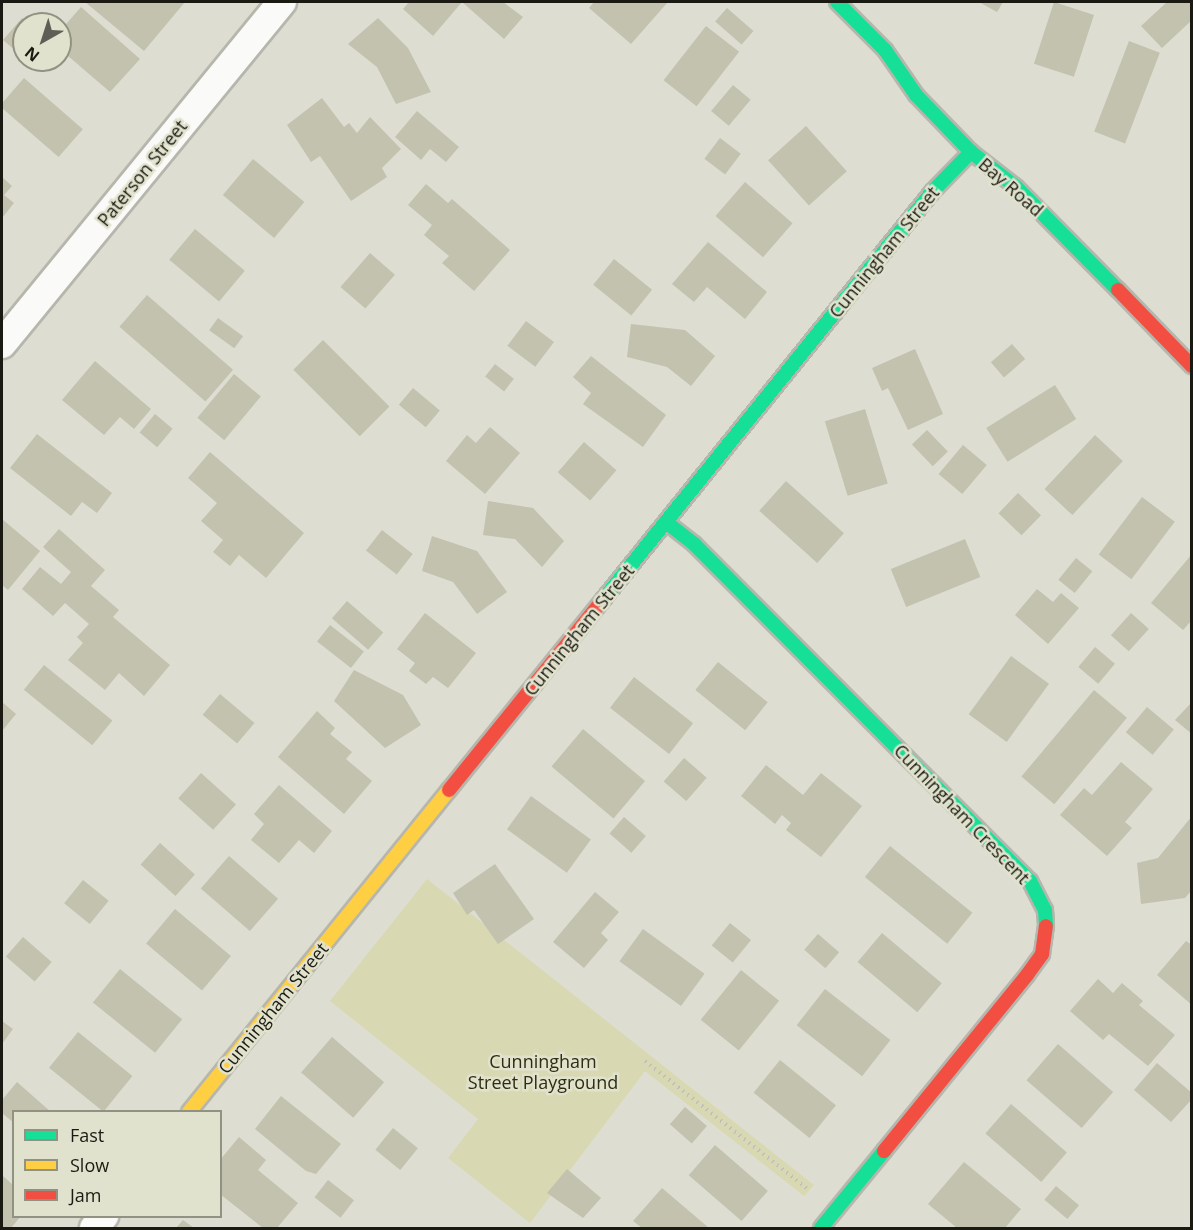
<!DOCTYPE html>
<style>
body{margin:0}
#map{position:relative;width:1193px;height:1230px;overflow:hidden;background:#ddddd2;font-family:"Open Sans",sans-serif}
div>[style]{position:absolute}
.green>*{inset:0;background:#d8d9b2}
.building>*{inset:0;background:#c2c2af;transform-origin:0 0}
.path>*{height:4px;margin-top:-2px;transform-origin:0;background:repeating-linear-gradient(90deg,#bebebb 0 1.5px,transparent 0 6px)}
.roads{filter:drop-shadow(2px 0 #b6b6ad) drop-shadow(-2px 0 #b6b6ad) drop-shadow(0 2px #b6b6ad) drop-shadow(0 -2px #b6b6ad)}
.street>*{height:28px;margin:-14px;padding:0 14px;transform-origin:14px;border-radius:14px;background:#fafaf8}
.fast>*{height:14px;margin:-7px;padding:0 7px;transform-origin:7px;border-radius:7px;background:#16e098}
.slow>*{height:14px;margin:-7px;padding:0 7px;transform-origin:7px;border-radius:7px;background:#ffcf43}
.jam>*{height:14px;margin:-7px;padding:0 7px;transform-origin:7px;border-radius:7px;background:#f24e42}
span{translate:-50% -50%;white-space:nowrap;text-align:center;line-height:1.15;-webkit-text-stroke:5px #e1e2cd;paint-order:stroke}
.street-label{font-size:18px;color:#1a1a12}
.park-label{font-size:18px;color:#2e2e0e}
.frame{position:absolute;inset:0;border:3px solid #1a1a12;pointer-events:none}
.legend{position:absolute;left:12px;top:1110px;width:210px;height:108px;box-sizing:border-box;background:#e1e2cd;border:2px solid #919282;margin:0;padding:8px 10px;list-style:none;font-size:18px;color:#1a1a12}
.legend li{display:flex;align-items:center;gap:12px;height:30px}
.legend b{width:30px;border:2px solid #919282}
.north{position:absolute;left:12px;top:12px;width:60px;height:60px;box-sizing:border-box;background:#e1e2cd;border:2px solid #919282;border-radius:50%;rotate:219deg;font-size:16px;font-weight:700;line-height:24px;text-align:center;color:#1a1a12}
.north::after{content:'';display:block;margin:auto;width:21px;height:27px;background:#5e5e55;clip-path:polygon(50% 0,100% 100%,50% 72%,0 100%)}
</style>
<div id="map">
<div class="green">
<i style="clip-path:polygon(427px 879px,814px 1185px,804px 1196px,645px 1071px,530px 1223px,448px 1158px,478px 1119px,330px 1001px)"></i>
</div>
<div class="building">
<i style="clip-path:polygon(85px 2px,185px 2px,144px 51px)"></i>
<i style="clip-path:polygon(409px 2px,503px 2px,523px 17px,504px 39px,462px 2px,433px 36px,403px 9px)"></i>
<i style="clip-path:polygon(594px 2px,668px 2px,631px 44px,589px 8px)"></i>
<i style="clip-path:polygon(979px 2px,1003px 2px,997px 12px)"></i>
<i style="left:1054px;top:2px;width:42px;height:65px;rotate:18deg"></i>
<i style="clip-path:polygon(1167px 2px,1192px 2px,1192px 20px,1162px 48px,1141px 26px)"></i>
<i style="clip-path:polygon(81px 7px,140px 59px,110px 92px,60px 49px,60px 31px)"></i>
<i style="left:727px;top:8px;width:35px;height:18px;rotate:41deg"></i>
<i style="clip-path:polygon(22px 18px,29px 24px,24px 24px,24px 58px,3px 40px)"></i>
<i style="clip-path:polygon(378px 18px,408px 48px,431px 92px,396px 104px,377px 67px,348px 44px)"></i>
<i style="left:706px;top:26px;width:42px;height:69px;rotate:38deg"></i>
<i style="left:1129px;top:41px;width:33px;height:97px;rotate:21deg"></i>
<i style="left:24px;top:78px;width:78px;height:37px;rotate:41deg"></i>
<i style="left:733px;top:85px;width:23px;height:34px;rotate:40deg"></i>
<i style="clip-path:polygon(322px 98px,344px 127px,349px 123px,357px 133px,370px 117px,401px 149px,382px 168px,387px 177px,351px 201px,320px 156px,311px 162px,287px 125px)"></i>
<i style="clip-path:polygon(417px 111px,459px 147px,446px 162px,430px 149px,421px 160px,395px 137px)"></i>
<i style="left:806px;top:126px;width:61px;height:51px;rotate:48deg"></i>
<i style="left:720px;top:138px;width:26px;height:26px;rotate:37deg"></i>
<i style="left:253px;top:159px;width:67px;height:47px;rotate:40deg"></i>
<i style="clip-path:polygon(2px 177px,12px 186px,4px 195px,14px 203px,2px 218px)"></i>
<i style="left:745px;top:182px;width:63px;height:45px;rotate:41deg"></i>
<i style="clip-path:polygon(426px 184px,448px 203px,452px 199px,510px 250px,474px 291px,442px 263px,449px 256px,424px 235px,432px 225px,408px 205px)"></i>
<i style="left:195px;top:229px;width:65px;height:40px;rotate:40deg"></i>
<i style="clip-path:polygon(708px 242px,767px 292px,745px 319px,707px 287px,694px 302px,672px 284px)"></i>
<i style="left:370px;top:253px;width:33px;height:45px;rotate:41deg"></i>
<i style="left:614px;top:259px;width:49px;height:33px;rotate:39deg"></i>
<i style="left:147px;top:295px;width:114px;height:42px;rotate:41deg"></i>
<i style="left:218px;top:318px;width:31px;height:15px;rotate:36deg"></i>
<i style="left:526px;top:321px;width:35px;height:31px;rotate:37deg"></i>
<i style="clip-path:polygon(631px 324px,685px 330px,715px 356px,691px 386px,667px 367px,627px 357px)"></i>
<i style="left:323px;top:340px;width:94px;height:42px;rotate:45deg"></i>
<i style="left:1012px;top:344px;width:20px;height:28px;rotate:49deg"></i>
<i style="clip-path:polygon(915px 349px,943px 414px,908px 430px,888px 388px,882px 391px,872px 368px)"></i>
<i style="clip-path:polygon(591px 356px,666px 415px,643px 447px,583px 404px,591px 393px,573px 377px)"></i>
<i style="clip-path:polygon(95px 361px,151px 409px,134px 429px,120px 417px,104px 435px,62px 400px)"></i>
<i style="left:495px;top:364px;width:24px;height:16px;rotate:38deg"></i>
<i style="left:234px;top:374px;width:35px;height:57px;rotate:40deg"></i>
<i style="left:1055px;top:385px;width:40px;height:81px;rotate:58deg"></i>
<i style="left:413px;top:388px;width:35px;height:22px;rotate:40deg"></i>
<i style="left:865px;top:409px;width:78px;height:42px;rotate:73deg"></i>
<i style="left:155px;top:414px;width:23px;height:24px;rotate:40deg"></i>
<i style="clip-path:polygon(490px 427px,520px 453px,485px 494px,446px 461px,467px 435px,476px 443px)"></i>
<i style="left:927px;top:430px;width:30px;height:21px;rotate:46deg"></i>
<i style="clip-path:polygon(37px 434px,112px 493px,97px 513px,82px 502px,71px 516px,10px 468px)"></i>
<i style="left:1095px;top:435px;width:38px;height:74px;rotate:43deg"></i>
<i style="left:584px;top:442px;width:43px;height:40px;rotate:41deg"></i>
<i style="left:963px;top:445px;width:31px;height:38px;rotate:40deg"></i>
<i style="clip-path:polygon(210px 452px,304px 533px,266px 578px,239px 555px,230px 566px,213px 552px,223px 540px,201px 521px,217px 503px,188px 478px)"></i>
<i style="left:786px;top:481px;width:78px;height:40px;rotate:42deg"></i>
<i style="left:1018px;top:493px;width:32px;height:28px;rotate:44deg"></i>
<i style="left:1142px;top:497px;width:41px;height:72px;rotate:37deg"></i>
<i style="clip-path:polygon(488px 501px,533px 508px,564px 541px,542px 567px,515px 539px,483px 535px)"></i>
<i style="clip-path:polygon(2px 519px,40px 551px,8px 590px,2px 585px)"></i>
<i style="clip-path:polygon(59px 529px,105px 570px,91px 586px,119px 610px,113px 617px,170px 665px,144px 696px,119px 673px,105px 690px,68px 660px,83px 643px,77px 637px,89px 624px,65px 603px,53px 616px,22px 589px,40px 567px,61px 584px,71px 572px,43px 547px)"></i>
<i style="left:382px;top:530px;width:39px;height:26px;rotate:38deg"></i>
<i style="clip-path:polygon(432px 536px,477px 551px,507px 592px,477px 614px,453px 582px,422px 571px)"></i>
<i style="left:965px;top:539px;width:41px;height:80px;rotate:68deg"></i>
<i style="clip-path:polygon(1192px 554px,1192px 620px,1183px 630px,1151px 603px)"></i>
<i style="left:1076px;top:558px;width:21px;height:28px;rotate:39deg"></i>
<i style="clip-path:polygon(1037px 589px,1053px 602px,1061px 593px,1079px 608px,1048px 644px,1015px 615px)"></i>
<i style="left:347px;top:601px;width:48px;height:23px;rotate:41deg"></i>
<i style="clip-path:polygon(425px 613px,476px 653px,448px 688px,433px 677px,426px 684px,409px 671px,415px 663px,397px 649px)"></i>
<i style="left:1131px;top:613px;width:24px;height:30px;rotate:42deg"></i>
<i style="left:330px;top:625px;width:43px;height:21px;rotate:38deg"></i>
<i style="left:1095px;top:647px;width:26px;height:26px;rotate:40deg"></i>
<i style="left:1011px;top:656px;width:47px;height:72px;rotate:36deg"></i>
<i style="left:718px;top:662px;width:64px;height:36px;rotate:39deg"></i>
<i style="left:44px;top:665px;width:88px;height:32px;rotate:39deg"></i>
<i style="clip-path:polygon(354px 670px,403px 695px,421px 725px,385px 748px,334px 701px)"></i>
<i style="left:634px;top:677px;width:75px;height:39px;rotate:38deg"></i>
<i style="left:1094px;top:690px;width:43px;height:113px;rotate:40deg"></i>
<i style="left:220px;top:694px;width:45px;height:27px;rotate:40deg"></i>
<i style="clip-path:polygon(2px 702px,16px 714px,2px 731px)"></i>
<i style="clip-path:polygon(1192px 702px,1192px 734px,1175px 720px)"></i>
<i style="left:1147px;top:707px;width:35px;height:33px;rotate:40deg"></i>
<i style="clip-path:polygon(317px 711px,335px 728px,330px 734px,352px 752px,346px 759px,372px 781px,344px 814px,278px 757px)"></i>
<i style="left:583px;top:729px;width:81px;height:49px;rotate:40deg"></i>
<i style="left:684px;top:758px;width:30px;height:31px;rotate:41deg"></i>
<i style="clip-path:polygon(1121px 762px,1153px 789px,1125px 822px,1132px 828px,1107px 856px,1060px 815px,1084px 788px,1092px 795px)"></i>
<i style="clip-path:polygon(766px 765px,803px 795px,821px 773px,862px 806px,821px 857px,786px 830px,791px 823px,782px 815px,775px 824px,741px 796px)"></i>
<i style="left:201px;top:773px;width:47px;height:34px;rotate:42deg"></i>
<i style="clip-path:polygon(279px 785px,332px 831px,314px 853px,299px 840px,279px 863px,251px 840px,264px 824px,254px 814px)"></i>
<i style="left:531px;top:796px;width:74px;height:41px;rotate:36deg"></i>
<i style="clip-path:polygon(1192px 816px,1192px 890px,1185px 898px,1141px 904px,1137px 863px,1158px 858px)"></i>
<i style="left:624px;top:817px;width:29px;height:22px;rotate:41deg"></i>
<i style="left:160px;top:843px;width:47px;height:29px;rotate:42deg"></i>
<i style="left:890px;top:846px;width:106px;height:40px;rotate:39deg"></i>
<i style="left:229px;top:856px;width:65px;height:43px;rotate:41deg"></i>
<i style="clip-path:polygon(495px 864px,534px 919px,498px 944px,474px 910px,467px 915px,453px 893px)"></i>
<i style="left:83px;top:880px;width:33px;height:30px;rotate:39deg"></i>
<i style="clip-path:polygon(595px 892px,619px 912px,601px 933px,608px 940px,584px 968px,553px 942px)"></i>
<i style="left:175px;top:909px;width:73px;height:45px;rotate:40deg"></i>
<i style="left:730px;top:923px;width:27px;height:29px;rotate:39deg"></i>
<i style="left:643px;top:929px;width:76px;height:40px;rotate:36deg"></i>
<i style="left:882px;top:933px;width:78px;height:38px;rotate:40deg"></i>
<i style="left:818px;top:934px;width:28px;height:21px;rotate:41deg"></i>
<i style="left:23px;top:937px;width:38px;height:26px;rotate:41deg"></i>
<i style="clip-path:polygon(1186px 941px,1192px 945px,1192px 1005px,1157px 975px)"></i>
<i style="left:120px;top:969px;width:80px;height:43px;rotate:39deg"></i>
<i style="left:741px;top:970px;width:49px;height:64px;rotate:39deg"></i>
<i style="clip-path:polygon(1098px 979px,1113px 993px,1122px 983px,1143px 1001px,1139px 1005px,1175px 1035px,1148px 1066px,1109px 1034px,1103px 1040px,1070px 1011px)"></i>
<i style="left:825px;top:989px;width:83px;height:46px;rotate:38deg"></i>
<i style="clip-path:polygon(2px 1021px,13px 1029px,2px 1044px)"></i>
<i style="left:78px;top:1032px;width:70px;height:46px;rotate:39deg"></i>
<i style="left:332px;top:1037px;width:69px;height:47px;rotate:41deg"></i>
<i style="left:1058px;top:1044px;width:73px;height:48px;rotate:41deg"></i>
<i style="left:780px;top:1060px;width:72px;height:42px;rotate:39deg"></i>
<i style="clip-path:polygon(1157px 1063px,1192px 1093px,1192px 1099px,1171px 1122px,1134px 1090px)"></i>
<i style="clip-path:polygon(17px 1082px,51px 1112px,14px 1112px,14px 1123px,2px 1113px,2px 1100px)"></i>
<i style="clip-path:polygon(281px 1096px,341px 1144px,316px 1174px,306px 1171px,255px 1129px)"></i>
<i style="left:1011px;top:1104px;width:74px;height:39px;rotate:41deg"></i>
<i style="left:685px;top:1107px;width:29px;height:23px;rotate:41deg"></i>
<i style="left:393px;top:1128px;width:32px;height:28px;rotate:39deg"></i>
<i style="clip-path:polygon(239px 1137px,266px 1160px,258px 1170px,298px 1203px,277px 1228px,263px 1228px,220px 1194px,220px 1160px)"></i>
<i style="left:715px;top:1145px;width:70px;height:40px;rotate:41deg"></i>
<i style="clip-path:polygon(964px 1162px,1021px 1209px,1005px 1228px,957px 1228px,928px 1204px)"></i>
<i style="clip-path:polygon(567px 1169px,601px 1198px,583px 1218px,547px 1193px)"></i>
<i style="clip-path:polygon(2px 1175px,14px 1186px,14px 1216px,21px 1216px,11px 1228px,2px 1228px)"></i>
<i style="left:328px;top:1180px;width:33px;height:22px;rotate:38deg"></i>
<i style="left:1056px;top:1186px;width:30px;height:18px;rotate:40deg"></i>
<i style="clip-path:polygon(662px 1188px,709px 1228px,642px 1228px,633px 1221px)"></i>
<i style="clip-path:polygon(183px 1220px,194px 1228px,176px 1228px)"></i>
</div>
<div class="path">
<i style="left:645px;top:1061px;width:209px;rotate:38.2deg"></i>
</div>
<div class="roads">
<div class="street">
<i style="left:2px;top:344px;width:442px;rotate:-50.7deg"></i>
<i style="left:94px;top:1228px;width:16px;rotate:-50deg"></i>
</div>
<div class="fast">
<i style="left:837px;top:2px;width:68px;rotate:45deg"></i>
<i style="left:885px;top:50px;width:55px;rotate:55.4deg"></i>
<i style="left:916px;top:95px;width:79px;rotate:46deg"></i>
<i style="left:971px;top:152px;width:57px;rotate:37.9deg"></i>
<i style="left:1016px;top:187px;width:145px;rotate:45.3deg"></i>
<i style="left:666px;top:522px;width:36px;rotate:38deg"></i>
<i style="left:694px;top:544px;width:476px;rotate:45.1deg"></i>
<i style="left:1030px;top:881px;width:33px;rotate:63deg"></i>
<i style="left:1045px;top:910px;width:16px;rotate:86deg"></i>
<i style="left:602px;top:601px;width:526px;rotate:-51.1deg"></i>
<i style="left:932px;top:192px;width:56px;rotate:-45.7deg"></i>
<i style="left:821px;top:1228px;width:99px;rotate:-50.7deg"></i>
</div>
<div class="slow">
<i style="left:189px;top:1112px;width:414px;rotate:-51.1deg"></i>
</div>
<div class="jam">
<i style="left:1118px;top:290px;width:106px;rotate:45.8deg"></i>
<i style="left:449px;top:790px;width:243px;rotate:-51deg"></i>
<i style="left:884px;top:1151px;width:227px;rotate:-50.9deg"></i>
<i style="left:1027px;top:975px;width:26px;rotate:-54deg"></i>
<i style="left:1042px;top:954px;width:28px;rotate:-82deg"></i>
</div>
</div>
<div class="street-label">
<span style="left:142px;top:173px;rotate:-51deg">Paterson Street</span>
<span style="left:1011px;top:187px;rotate:41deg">Bay Road</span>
<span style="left:884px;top:252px;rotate:-51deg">Cunningham Street</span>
<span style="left:579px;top:630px;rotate:-51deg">Cunningham Street</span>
<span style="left:962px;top:814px;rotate:46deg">Cunningham Crescent</span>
<span style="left:273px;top:1008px;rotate:-51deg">Cunningham Street</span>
</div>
<div class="park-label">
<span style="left:543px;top:1072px">Cunningham<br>Street Playground</span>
</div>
<div class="frame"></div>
<ul class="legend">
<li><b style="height:8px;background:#16e098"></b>Fast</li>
<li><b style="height:8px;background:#ffcf43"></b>Slow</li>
<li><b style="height:8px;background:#f24e42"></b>Jam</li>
</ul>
<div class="north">N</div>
</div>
